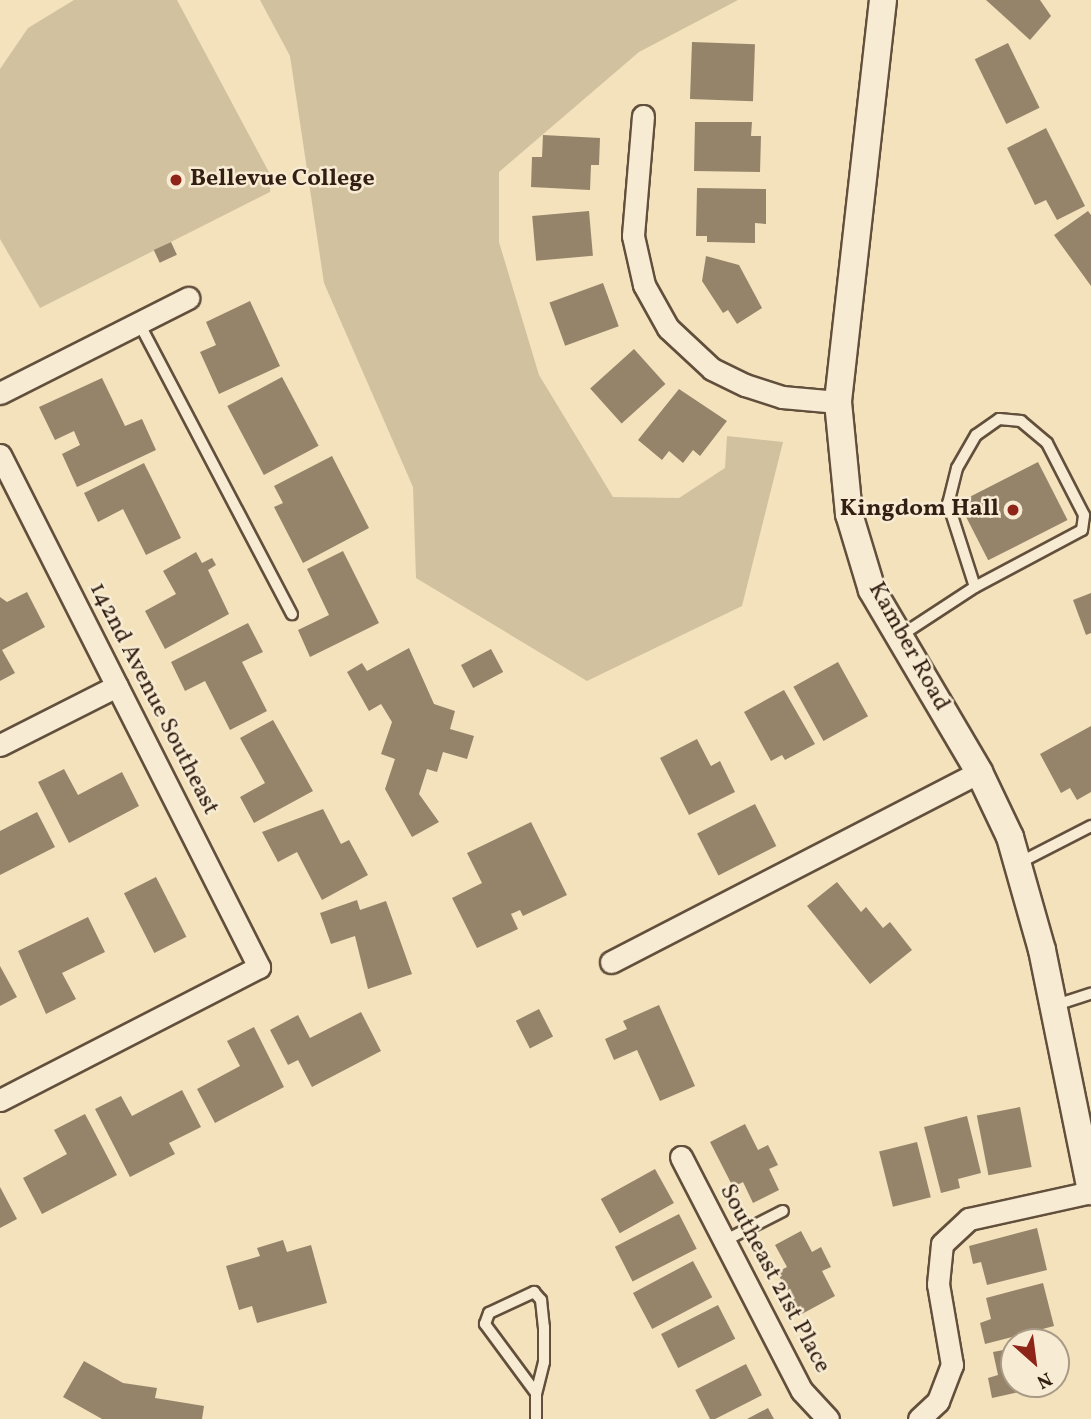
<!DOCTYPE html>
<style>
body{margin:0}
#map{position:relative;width:1091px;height:1419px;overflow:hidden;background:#f3e2bc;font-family:Vollkorn,serif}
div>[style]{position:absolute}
.green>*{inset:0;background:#d2c19f}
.building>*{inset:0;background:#96846a;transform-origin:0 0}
.roads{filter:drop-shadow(2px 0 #624f3c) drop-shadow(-2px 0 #624f3c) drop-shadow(0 2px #624f3c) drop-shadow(0 -2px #624f3c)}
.service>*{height:10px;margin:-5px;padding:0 5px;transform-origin:5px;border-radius:5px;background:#f7ecd3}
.minor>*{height:21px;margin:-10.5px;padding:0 10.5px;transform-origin:10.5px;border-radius:10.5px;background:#f7ecd3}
.tertiary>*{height:26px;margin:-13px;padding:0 13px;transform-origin:13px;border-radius:13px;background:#f7ecd3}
.dots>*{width:19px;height:19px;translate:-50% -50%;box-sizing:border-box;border:4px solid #f7ecd3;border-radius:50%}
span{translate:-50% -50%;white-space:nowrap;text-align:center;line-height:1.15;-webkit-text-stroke:5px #f7ecd3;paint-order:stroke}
.poi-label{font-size:24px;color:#321e12;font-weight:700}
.left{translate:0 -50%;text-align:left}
.right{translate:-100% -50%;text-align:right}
.street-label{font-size:24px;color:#321e12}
.north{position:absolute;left:1000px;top:1328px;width:70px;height:70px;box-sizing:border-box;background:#f7ecd3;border:2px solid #a89a86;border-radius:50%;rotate:152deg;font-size:19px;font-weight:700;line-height:28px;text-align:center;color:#321e12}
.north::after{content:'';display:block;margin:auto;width:24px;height:32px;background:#8f2418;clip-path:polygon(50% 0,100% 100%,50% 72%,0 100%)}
</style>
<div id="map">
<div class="green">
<i style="clip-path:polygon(74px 0,177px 0,271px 176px,270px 192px,40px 308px,0 239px,0 69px,28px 28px)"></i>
<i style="clip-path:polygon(260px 0,738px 0,639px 52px,499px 172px,499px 242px,539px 375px,613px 497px,679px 498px,725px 468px,727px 436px,783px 442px,742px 606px,587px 681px,416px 578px,413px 487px,324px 283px,290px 56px)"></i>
</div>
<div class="building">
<i style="clip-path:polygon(986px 0,1040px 0,1051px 16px,1030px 40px)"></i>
<i style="left:692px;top:42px;width:63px;height:57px;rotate:2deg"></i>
<i style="left:1008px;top:43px;width:72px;height:37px;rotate:64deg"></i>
<i style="clip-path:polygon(695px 122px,752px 122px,751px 136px,761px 136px,760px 172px,694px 171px)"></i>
<i style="clip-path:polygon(1046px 128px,1085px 206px,1057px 220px,1046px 200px,1035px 205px,1007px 148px)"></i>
<i style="clip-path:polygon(543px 135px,600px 138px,599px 165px,591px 165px,590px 190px,531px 187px,532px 157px,542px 157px)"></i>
<i style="clip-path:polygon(697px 188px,766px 189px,766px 224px,755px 223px,755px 243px,707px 242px,707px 236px,696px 236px)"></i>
<i style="left:589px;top:211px;width:45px;height:57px;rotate:85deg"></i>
<i style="clip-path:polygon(1088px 211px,1091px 215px,1091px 286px,1054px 235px)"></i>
<i style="left:171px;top:242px;width:14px;height:19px;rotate:65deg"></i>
<i style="clip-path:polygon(706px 256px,739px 265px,762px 308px,737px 324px,728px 310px,723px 313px,702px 281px)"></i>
<i style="left:603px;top:283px;width:46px;height:57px;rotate:70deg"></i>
<i style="clip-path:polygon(250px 301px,280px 366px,219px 394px,200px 352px,216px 345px,206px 322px)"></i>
<i style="left:634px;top:349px;width:47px;height:59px;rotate:48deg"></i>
<i style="left:282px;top:377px;width:78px;height:62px;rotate:62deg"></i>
<i style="clip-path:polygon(102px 378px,125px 426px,142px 419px,156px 450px,77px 487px,62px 454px,80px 445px,74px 431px,55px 440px,39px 407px)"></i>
<i style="clip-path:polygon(679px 389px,727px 421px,700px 456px,693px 450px,683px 463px,669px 451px,662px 460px,638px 440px)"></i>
<i style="clip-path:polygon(332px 456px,369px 528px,303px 563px,274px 507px,283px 503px,274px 486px)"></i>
<i style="left:1038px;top:462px;width:65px;height:89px;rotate:63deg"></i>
<i style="clip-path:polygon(144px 463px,181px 538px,146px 555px,123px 509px,98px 522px,84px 493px)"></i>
<i style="clip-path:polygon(343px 551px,379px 623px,310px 657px,298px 630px,329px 615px,307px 569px)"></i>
<i style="clip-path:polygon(196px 552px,202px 563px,212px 558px,216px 565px,208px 570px,229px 614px,165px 649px,145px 611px,176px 594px,163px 571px)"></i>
<i style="clip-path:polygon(27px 592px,45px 627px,2px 650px,15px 673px,0 681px,0 597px,7px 602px)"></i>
<i style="clip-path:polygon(1091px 593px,1091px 633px,1086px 635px,1073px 600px)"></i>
<i style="clip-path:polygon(248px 623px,263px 652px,242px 662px,267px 711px,230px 730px,205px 681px,185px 691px,171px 662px)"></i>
<i style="clip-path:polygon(409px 648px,434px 704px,455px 711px,450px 729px,474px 736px,467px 759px,443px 752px,437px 772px,427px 769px,419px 794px,439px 822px,412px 837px,385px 789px,395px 759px,381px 754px,392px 722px,381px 704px,369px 711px,347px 672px,362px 663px,367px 671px)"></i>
<i style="left:491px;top:649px;width:26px;height:34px;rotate:62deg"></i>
<i style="left:838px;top:662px;width:62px;height:51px;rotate:61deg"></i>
<i style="clip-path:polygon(784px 690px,815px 744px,785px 760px,782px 755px,771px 761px,744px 712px)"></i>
<i style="clip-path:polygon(273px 720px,313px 791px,254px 823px,240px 797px,265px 783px,240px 738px)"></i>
<i style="clip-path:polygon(1091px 726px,1091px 792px,1077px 800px,1070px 788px,1061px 793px,1040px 754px)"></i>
<i style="clip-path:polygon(697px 739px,711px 766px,720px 761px,735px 792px,689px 815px,660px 758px)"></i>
<i style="clip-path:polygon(64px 769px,78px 795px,122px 772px,139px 806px,69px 843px,38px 782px)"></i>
<i style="left:755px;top:804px;width:47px;height:65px;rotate:63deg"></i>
<i style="clip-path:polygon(323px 809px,341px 844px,349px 840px,368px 875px,322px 900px,297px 852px,278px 862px,262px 832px)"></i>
<i style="clip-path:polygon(37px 812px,55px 847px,0 875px,0 831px)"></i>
<i style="clip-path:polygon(531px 822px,567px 895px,523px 916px,520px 910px,511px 914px,518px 929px,477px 948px,452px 898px,482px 883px,467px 853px)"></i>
<i style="left:156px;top:877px;width:67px;height:36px;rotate:63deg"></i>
<i style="clip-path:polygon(837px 882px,861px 912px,866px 907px,883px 928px,890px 922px,912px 950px,870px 984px,807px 906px)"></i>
<i style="clip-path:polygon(357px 900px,360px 910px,386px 901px,412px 974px,368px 989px,355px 936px,331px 944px,320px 913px)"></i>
<i style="clip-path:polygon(88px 917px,105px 952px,62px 973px,76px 999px,46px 1014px,18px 951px)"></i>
<i style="clip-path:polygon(0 966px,17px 997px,0 1006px)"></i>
<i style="clip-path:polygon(659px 1005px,695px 1086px,660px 1101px,637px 1050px,614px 1060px,605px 1039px,627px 1029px,623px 1021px)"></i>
<i style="left:539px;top:1009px;width:31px;height:26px;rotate:63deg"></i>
<i style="clip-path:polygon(361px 1012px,381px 1051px,312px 1087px,298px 1060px,288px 1065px,270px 1030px,298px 1015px,310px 1038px)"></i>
<i style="clip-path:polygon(254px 1027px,284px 1087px,215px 1123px,197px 1089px,240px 1066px,227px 1041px)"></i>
<i style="clip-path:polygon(182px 1090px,201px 1127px,169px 1143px,175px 1154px,130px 1177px,95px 1109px,121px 1096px,132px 1116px)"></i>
<i style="left:1020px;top:1107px;width:61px;height:44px;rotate:79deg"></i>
<i style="clip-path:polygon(85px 1114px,117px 1175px,42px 1214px,23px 1178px,67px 1154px,54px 1130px)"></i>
<i style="clip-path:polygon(967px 1116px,981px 1173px,958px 1179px,960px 1188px,941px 1193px,924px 1127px)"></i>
<i style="clip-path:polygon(745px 1124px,758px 1150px,768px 1145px,778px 1165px,769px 1169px,779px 1190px,753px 1203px,743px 1182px,733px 1187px,710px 1142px)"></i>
<i style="left:917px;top:1142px;width:57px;height:39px;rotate:76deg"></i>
<i style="left:655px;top:1169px;width:39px;height:62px;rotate:61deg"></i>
<i style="clip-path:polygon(0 1187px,17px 1219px,0 1228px)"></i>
<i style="left:679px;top:1214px;width:39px;height:72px;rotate:63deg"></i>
<i style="clip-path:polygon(1037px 1228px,1047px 1270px,987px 1285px,981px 1262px,973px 1264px,969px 1246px)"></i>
<i style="clip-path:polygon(801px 1231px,812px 1252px,821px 1247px,831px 1267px,822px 1271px,835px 1296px,800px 1315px,777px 1272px,787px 1267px,775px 1245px)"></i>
<i style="clip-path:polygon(283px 1240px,287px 1252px,311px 1245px,327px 1303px,257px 1323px,252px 1306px,239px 1310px,226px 1266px,260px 1256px,257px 1248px)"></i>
<i style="left:693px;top:1261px;width:41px;height:68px;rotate:62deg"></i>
<i style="clip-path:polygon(1043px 1283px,1054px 1326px,985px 1344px,980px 1323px,991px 1319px,986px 1298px)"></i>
<i style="left:718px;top:1305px;width:38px;height:64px;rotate:63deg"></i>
<i style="clip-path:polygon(1014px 1348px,1014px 1384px,1052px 1385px,992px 1398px,988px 1378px,998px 1375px,993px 1352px)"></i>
<i style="clip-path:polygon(84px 1361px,123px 1383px,157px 1388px,155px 1398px,204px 1406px,202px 1419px,102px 1419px,63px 1397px)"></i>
<i style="left:746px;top:1364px;width:35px;height:57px;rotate:63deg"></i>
<i style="clip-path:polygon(768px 1408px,774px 1419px,747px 1419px)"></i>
</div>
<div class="roads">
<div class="service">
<i style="left:139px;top:323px;width:329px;rotate:62.3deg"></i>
<i style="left:900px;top:636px;width:90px;rotate:-33.2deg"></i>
<i style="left:975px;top:587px;width:121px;rotate:-28deg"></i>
<i style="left:1082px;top:530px;width:15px;rotate:-82deg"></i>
<i style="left:1084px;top:515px;width:81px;rotate:-117.2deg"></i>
<i style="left:1047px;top:443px;width:34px;rotate:-140deg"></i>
<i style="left:1021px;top:421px;width:22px;rotate:-175deg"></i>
<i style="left:999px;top:419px;width:28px;rotate:145deg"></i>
<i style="left:976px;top:435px;width:38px;rotate:120deg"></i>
<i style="left:957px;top:468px;width:36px;rotate:104deg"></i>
<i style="left:948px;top:503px;width:88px;rotate:72.2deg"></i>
<i style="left:1019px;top:863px;width:81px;rotate:-27.2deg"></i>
<i style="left:1053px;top:1006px;width:40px;rotate:-18deg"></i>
<i style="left:724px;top:1241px;width:66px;rotate:-27deg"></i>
<i style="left:536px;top:1419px;width:26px;rotate:-90deg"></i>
<i style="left:536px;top:1393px;width:86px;rotate:-126.5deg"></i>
<i style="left:485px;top:1324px;width:12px;rotate:-70deg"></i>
<i style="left:489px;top:1313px;width:50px;rotate:-25deg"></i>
<i style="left:534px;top:1292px;width:11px;rotate:49deg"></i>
<i style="left:541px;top:1300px;width:27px;rotate:84deg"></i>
<i style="left:544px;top:1327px;width:35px;rotate:90deg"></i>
<i style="left:544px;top:1362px;width:32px;rotate:104deg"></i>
</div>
<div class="minor">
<i style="left:643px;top:116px;width:120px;rotate:94.8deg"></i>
<i style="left:633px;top:236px;width:50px;rotate:77.3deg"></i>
<i style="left:644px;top:285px;width:49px;rotate:60.8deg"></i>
<i style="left:668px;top:328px;width:60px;rotate:43deg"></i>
<i style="left:712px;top:369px;width:37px;rotate:26deg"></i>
<i style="left:745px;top:385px;width:39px;rotate:18deg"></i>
<i style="left:782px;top:397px;width:56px;rotate:5.1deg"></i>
<i style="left:0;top:393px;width:211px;rotate:-26.8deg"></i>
<i style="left:0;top:455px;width:574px;rotate:63.17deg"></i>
<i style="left:259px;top:967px;width:291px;rotate:152.8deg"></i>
<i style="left:0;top:745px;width:131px;rotate:-26.8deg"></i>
<i style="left:611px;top:962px;width:414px;rotate:-27.3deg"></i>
<i style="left:681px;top:1157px;width:263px;rotate:62.7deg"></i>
<i style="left:802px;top:1391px;width:38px;rotate:47deg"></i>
<i style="left:919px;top:1419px;width:26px;rotate:-43deg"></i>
<i style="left:938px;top:1401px;width:39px;rotate:-69deg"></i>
<i style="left:952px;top:1365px;width:82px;rotate:-99.8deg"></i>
<i style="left:938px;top:1284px;width:40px;rotate:-84.3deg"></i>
<i style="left:942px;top:1244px;width:37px;rotate:-43deg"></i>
<i style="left:969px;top:1219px;width:125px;rotate:-12.5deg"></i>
</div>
<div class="tertiary">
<i style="left:883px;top:0;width:405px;rotate:96.4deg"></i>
<i style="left:838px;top:402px;width:113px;rotate:84.4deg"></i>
<i style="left:849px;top:514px;width:79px;rotate:73.2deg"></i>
<i style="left:872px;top:590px;width:211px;rotate:59.5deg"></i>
<i style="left:979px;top:772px;width:72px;rotate:64.5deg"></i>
<i style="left:1010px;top:837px;width:117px;rotate:74.2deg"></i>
<i style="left:1042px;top:950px;width:246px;rotate:78.5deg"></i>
</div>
</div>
<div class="dots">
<i style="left:176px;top:180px;background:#8f2418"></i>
<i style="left:1013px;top:510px;background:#8f2418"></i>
</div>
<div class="poi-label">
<span class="left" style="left:190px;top:180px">Bellevue College</span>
<span class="right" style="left:999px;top:510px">Kingdom Hall</span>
</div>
<div class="street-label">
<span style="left:908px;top:647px;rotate:61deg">Kamber Road</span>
<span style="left:153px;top:699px;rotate:63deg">142nd Avenue Southeast</span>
<span style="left:774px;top:1279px;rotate:62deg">Southeast 21st Place</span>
</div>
<div class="north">N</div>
</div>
